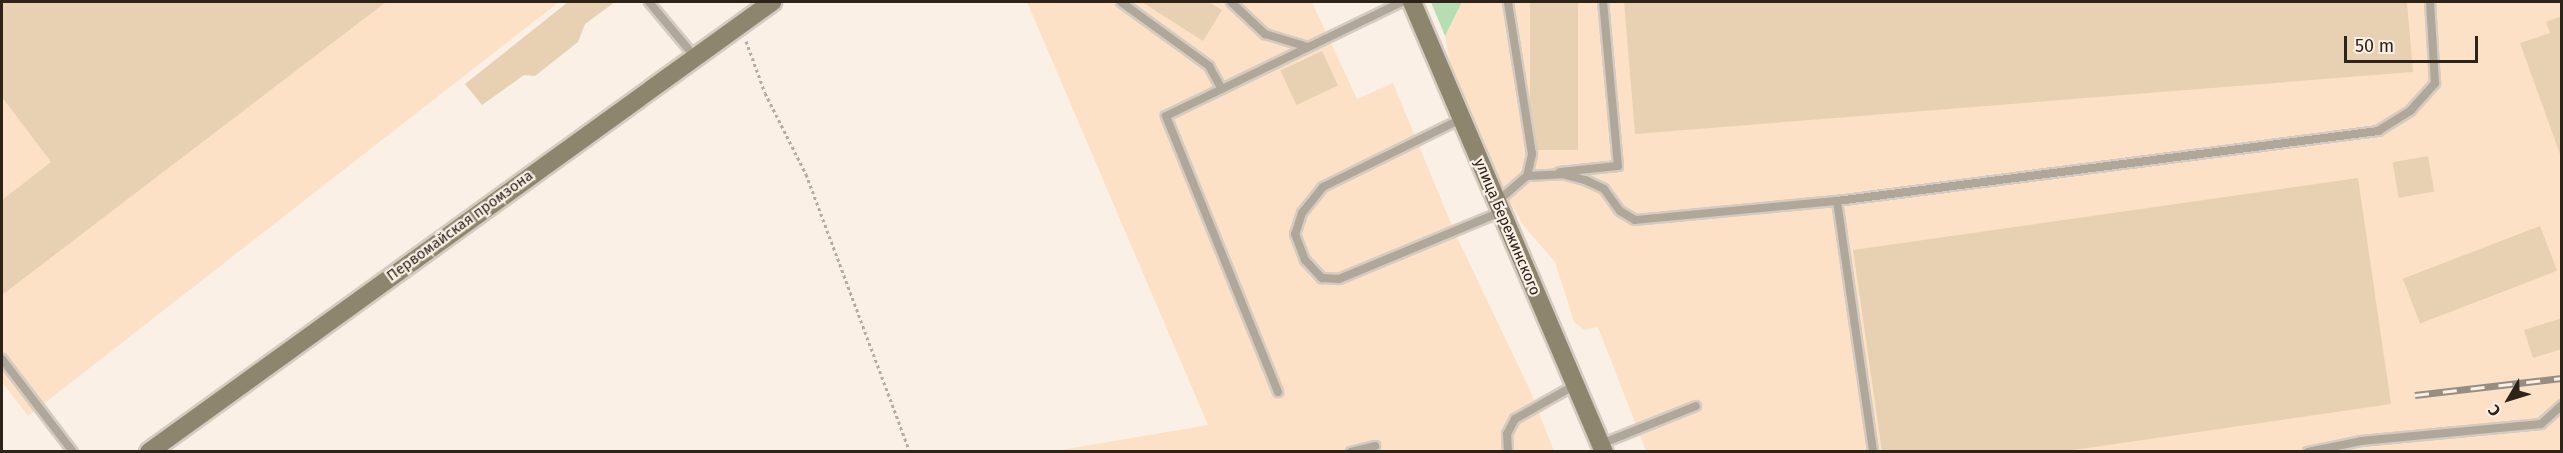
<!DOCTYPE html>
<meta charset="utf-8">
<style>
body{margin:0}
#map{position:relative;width:2563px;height:453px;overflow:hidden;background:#fbf0e5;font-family:"Fira Sans",sans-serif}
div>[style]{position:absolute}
.built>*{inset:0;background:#fde1c6}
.green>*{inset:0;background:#b7ddb4}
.building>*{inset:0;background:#e8d1b2;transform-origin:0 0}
.path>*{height:3px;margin-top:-1.5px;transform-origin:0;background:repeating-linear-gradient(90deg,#b7aca2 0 3px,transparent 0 6px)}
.roads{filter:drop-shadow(2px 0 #d6cbc0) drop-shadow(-2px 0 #d6cbc0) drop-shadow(0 2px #d6cbc0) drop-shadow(0 -2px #d6cbc0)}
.lane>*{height:8px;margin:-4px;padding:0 4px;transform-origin:4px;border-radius:4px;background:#afa89a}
.secondary>*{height:18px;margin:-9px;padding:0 9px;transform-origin:9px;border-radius:9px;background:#8e856f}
.rail>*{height:7px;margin-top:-3.5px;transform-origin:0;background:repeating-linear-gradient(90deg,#fbf0e5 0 14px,#988d82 0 28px);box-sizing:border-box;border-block:2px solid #988d82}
span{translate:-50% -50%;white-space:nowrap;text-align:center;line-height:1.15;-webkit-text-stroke:4.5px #fbf0e5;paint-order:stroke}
.street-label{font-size:15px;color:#2e2319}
.frame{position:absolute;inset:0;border:3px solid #2e2319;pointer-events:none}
.north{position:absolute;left:2479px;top:369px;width:60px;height:60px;-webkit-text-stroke:4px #fbf0e5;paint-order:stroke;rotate:232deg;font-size:16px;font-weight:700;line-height:24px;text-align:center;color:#2e2319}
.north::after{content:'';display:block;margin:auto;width:21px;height:27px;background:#2e2319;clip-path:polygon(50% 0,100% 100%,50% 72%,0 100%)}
.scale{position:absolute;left:2344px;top:36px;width:134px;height:27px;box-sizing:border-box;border:3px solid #2e2319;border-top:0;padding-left:8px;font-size:18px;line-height:21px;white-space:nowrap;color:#2e2319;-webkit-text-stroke:4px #fbf0e5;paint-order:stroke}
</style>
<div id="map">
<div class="built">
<i style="clip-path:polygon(2px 2px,559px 2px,28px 416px,2px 382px)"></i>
<i style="clip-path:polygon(1027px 2px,1312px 2px,1357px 99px,1393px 83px,1455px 233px,1529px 388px,1554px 451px,1055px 451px,1208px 425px)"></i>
<i style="clip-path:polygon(1462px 2px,2561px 2px,2561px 451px,1646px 451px,1598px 327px,1584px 330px,1574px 322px,1555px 262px,1523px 225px,1506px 195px,1450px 63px,1445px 36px)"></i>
</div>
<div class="green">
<i style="clip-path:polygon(1431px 2px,1462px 2px,1445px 36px)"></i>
</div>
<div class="building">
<i style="clip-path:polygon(2px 2px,386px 2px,2px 295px,2px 200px,51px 162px,2px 97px)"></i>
<i style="clip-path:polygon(568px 2px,615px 2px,585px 24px,578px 42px,535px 76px,524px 75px,482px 105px,465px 84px)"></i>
<i style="clip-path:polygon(1142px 2px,1209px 2px,1222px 10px,1203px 41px)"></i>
<i style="left:1530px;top:2px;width:48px;height:148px"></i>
<i style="clip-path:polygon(1624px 2px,2407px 2px,2413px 72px,1635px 134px)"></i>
<i style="clip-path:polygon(2562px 16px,2562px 157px,2561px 157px,2520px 43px,2550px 33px,2546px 22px)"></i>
<i style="left:1322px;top:51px;width:38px;height:46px;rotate:65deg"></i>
<i style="left:2428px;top:156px;width:36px;height:36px;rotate:80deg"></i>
<i style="clip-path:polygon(2358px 178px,2391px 404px,2060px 452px,1882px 452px,1853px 250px)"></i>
<i style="left:2540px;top:226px;width:48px;height:147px;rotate:69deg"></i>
<i style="clip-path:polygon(2562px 318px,2562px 349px,2533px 358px,2524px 330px)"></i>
</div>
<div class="path">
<i style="left:746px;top:41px;width:55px;rotate:69.9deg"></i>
<i style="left:765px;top:93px;width:91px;rotate:63.2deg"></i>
<i style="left:806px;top:174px;width:297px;rotate:69.5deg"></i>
</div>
<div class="roads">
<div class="lane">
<i style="left:649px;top:2px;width:72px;rotate:50.1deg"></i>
<i style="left:1121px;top:2px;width:109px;rotate:36deg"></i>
<i style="left:1209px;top:66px;width:26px;rotate:61deg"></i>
<i style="left:1231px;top:2px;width:47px;rotate:43.3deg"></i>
<i style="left:1265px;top:34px;width:45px;rotate:16.8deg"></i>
<i style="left:1461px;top:119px;width:154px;rotate:153.8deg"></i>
<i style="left:1323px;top:187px;width:33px;rotate:129deg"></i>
<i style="left:1302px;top:213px;width:22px;rotate:108deg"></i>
<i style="left:1295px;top:234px;width:28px;rotate:69deg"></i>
<i style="left:1305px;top:260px;width:25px;rotate:47deg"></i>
<i style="left:1322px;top:278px;width:17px;rotate:3deg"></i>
<i style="left:1339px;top:279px;width:175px;rotate:-22.5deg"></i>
<i style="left:1560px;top:172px;width:58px;rotate:-5.9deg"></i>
<i style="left:1618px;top:166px;width:165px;rotate:-95.2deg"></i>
<i style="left:1527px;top:176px;width:35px;rotate:-3deg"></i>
<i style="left:1562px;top:174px;width:24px;rotate:15deg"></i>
<i style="left:1585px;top:180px;width:21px;rotate:25deg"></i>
<i style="left:1604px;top:189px;width:27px;rotate:54deg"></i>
<i style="left:1620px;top:211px;width:17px;rotate:31deg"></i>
<i style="left:1635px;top:220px;width:203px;rotate:-5.4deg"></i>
<i style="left:1837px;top:201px;width:546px;rotate:-7.37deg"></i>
<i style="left:2378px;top:131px;width:39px;rotate:-32deg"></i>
<i style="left:2411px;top:110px;width:36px;rotate:-48deg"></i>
<i style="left:2435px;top:83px;width:81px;rotate:-93.5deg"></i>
<i style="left:1498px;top:201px;width:38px;rotate:-41deg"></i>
<i style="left:1527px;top:176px;width:23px;rotate:-77deg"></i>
<i style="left:1532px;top:154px;width:154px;rotate:-99deg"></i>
<i style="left:1837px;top:201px;width:254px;rotate:81.8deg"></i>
<i style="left:2px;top:359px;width:117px;rotate:52.6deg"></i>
<i style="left:1278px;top:392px;width:298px;rotate:-112.1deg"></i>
<i style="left:1166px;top:116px;width:262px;rotate:-25.8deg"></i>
<i style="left:1601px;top:444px;width:102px;rotate:-21.8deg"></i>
<i style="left:1351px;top:452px;width:25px;rotate:-14deg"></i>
<i style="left:1508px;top:452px;width:18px;rotate:-93deg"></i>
<i style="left:1507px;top:434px;width:17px;rotate:-62deg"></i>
<i style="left:1515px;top:419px;width:69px;rotate:-29.5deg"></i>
<i style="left:2308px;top:452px;width:54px;rotate:-11.7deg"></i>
<i style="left:2361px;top:441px;width:181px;rotate:-5.4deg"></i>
<i style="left:2541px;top:424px;width:28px;rotate:-42deg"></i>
</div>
<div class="secondary">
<i style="left:1412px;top:2px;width:489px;rotate:66.9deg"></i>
<i style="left:149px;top:452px;width:769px;rotate:-35.84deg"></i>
</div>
</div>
<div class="rail">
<i style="left:2415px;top:395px;width:148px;rotate:-6.6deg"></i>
</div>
<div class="street-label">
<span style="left:460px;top:226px;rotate:-36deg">Первомайская промзона</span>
<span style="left:1507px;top:227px;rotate:67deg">улица Бережинского</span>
</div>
<div class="frame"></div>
<div class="north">С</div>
<div class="scale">50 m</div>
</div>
